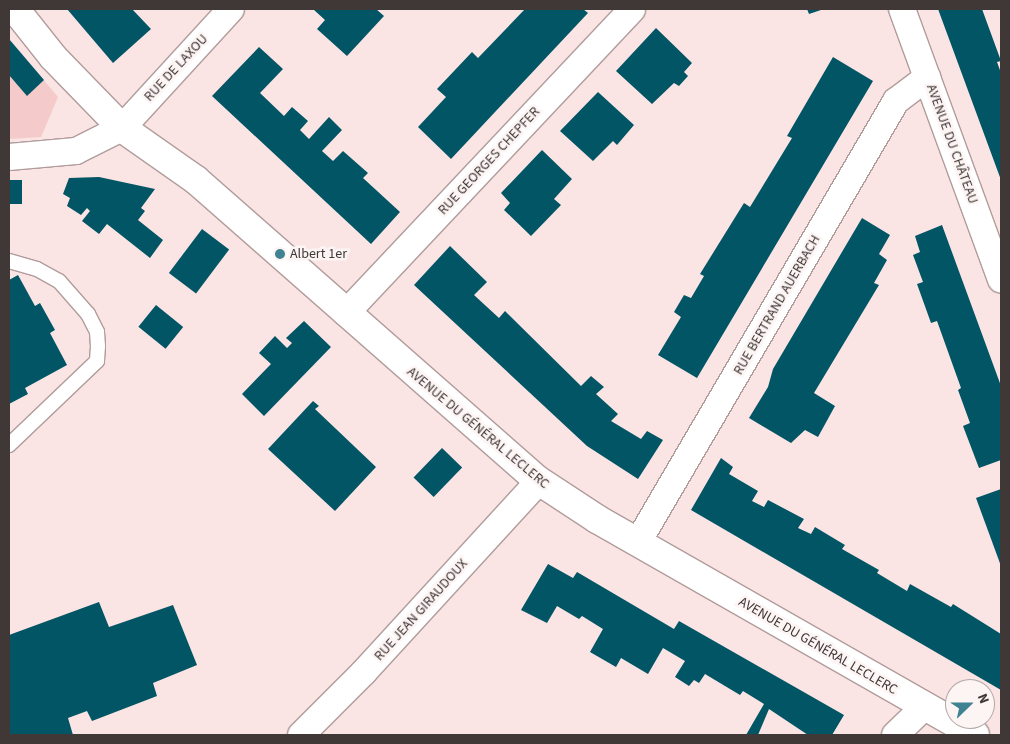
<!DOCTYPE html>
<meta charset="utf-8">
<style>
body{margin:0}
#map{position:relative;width:1010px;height:744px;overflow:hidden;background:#fae4e4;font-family:"Source Sans 3",sans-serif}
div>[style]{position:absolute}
.green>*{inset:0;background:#f5caca}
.building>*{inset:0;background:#025564;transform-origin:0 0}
.roads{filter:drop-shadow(1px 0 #b19c9c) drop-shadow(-1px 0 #b19c9c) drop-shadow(0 1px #b19c9c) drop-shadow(0 -1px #b19c9c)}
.service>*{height:14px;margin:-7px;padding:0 7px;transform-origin:7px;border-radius:7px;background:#fff}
.minor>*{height:26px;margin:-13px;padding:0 13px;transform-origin:13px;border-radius:13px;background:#fff}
.tertiary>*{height:28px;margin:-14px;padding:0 14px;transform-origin:14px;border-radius:14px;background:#fff}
.dots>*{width:14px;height:14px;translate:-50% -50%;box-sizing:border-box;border:2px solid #fdf4f4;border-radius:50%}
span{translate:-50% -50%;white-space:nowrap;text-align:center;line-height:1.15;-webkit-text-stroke:5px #fdf4f4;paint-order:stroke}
.street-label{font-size:14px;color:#403737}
.poi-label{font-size:14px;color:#403737}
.left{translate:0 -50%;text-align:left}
.frame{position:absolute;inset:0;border:10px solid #403737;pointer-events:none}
.north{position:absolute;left:945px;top:679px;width:50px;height:50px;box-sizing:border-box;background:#fdf4f4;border:1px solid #b1a8a8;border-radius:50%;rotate:68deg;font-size:14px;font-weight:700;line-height:20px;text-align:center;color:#403737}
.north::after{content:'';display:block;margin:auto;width:18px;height:22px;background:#3f8292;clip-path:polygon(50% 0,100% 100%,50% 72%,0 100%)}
</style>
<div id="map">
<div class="green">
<i style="clip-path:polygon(9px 39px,58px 97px,41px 137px,9px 139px)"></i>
</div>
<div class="building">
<i style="clip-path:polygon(67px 9px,132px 9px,151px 29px,113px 63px)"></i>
<i style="clip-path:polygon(313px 9px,376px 9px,384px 16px,347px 56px,317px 29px,325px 20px)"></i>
<i style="clip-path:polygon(525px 9px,583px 9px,588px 13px,451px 159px,418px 127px,446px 97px,437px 89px,472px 52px,478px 58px)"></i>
<i style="clip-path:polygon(807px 9px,824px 9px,809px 14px)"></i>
<i style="clip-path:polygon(938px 9px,982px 9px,1001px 61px,997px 62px,1001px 73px,1001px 180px)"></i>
<i style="clip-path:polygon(656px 28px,692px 63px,684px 72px,688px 76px,679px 86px,674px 83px,652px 104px,616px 71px)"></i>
<i style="clip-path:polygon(9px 39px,44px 80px,27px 96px,9px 75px)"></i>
<i style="clip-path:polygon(259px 47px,283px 69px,260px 93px,284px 116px,292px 107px,308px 121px,300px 130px,309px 139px,329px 117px,342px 130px,322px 151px,333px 161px,343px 151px,368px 173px,363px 178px,400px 212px,371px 244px,212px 96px)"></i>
<i style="clip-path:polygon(833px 57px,873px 81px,697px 378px,658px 355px,681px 317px,674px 312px,684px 295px,691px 298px,704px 276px,700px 274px,744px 203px,750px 207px,792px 138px,787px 136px)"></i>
<i style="clip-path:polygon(598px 92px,634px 125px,617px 145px,613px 141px,593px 161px,560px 131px)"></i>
<i style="clip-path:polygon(542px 150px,572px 179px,554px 199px,561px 205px,531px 236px,504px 210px,510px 203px,501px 193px)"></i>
<i style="clip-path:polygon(99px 177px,155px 189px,141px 208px,145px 211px,138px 220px,163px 240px,150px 258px,107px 224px,99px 234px,82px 221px,90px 211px,87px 208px,81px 215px,67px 206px,70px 198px,63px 194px,69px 178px)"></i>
<i style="left:22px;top:180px;width:24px;height:13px;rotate:90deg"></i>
<i style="clip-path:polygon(862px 218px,890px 235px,879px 254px,887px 260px,874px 283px,879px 285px,814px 393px,835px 406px,818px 437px,805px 430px,791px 443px,749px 418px,768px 387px,773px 369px)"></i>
<i style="clip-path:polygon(942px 225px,1001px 386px,1001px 460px,979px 468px,963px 426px,970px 423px,958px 390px,961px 388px,937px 321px,931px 323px,917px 284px,923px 282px,913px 255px,920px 252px,915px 236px)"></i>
<i style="left:202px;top:229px;width:34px;height:55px;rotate:37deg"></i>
<i style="clip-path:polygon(450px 246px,487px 282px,474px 295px,499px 318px,505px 311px,581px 386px,591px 376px,604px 387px,596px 394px,618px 414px,611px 421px,641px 439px,647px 431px,663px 440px,638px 479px,587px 446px,414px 285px)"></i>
<i style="clip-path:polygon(18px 275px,35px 306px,40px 303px,55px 330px,50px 333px,67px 365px,25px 388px,28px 394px,9px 404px,9px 280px)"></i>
<i style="left:156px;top:305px;width:35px;height:28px;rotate:39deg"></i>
<i style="clip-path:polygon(304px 321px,331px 347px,264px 416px,242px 394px,271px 364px,259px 353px,275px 336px,287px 348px,292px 343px,286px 338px)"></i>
<i style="clip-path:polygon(313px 401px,319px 406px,315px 409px,376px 467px,335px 511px,268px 449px)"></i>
<i style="left:442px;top:448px;width:28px;height:41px;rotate:44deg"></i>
<i style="clip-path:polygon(721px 458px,733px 467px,729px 474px,758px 491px,752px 501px,764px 507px,768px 500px,804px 519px,798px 528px,811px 534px,815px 527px,845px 545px,842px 549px,879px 570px,877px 573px,907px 591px,910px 584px,951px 607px,953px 604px,1001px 634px,1001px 690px,691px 510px)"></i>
<i style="clip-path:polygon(1001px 489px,1001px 566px,976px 498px)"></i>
<i style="clip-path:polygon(548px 564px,573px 578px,577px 572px,674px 629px,679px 621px,844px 715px,832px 735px,808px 735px,769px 709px,758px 735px,746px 735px,764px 704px,743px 691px,740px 695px,705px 674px,699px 683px,694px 680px,689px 686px,675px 677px,685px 661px,663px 648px,648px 674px,621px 658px,616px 667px,590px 652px,603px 629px,582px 616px,579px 619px,557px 606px,547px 623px,521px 610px)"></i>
<i style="clip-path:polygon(99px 602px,109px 627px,173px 605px,197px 665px,153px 683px,157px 696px,92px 721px,87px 711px,68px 718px,73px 735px,9px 735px,9px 635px)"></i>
</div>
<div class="roads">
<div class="service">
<i style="left:9px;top:261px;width:29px;rotate:16deg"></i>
<i style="left:37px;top:269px;width:25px;rotate:29deg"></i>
<i style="left:59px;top:281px;width:44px;rotate:48.7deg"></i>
<i style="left:88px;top:314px;width:20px;rotate:63deg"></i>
<i style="left:97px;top:332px;width:14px;rotate:86deg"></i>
<i style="left:98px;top:346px;width:15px;rotate:94deg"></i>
<i style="left:97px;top:361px;width:122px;rotate:136.3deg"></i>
</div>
<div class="minor">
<i style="left:902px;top:9px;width:288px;rotate:69.9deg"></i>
<i style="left:9px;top:157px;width:67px;rotate:-5.1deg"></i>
<i style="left:76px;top:151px;width:51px;rotate:-26.6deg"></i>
<i style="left:122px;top:128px;width:161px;rotate:-47.5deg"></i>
<i style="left:346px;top:313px;width:417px;rotate:-46.7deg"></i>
<i style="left:638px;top:542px;width:511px;rotate:-59.67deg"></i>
<i style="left:896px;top:101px;width:39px;rotate:-37deg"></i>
<i style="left:301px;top:735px;width:89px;rotate:-45deg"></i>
<i style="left:364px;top:672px;width:259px;rotate:-47.5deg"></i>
<i style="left:895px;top:735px;width:40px;rotate:-44deg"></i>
</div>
<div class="tertiary">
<i style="left:15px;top:9px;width:61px;rotate:51.6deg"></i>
<i style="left:53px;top:57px;width:99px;rotate:45.8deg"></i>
<i style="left:122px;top:128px;width:90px;rotate:35.1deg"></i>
<i style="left:196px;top:180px;width:456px;rotate:41.3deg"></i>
<i style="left:539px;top:481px;width:69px;rotate:33.2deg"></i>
<i style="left:597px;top:519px;width:435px;rotate:29.7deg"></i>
</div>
</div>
<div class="dots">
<i style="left:280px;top:254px;background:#3f8292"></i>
</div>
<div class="street-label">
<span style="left:176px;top:68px;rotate:-47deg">RUE DE LAXOU</span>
<span style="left:952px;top:144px;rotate:70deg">AVENUE DU CHÂTEAU</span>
<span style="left:489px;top:161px;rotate:-47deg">RUE GEORGES CHEPFER</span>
<span style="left:777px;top:305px;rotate:-60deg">RUE BERTRAND AUERBACH</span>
<span style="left:478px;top:428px;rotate:40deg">AVENUE DU GÉNÉRAL LECLERC</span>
<span style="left:421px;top:610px;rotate:-48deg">RUE JEAN GIRAUDOUX</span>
<span style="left:818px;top:646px;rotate:30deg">AVENUE DU GÉNÉRAL LECLERC</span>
</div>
<div class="poi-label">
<span class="left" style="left:290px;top:254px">Albert 1er</span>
</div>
<div class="frame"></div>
<div class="north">N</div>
</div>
